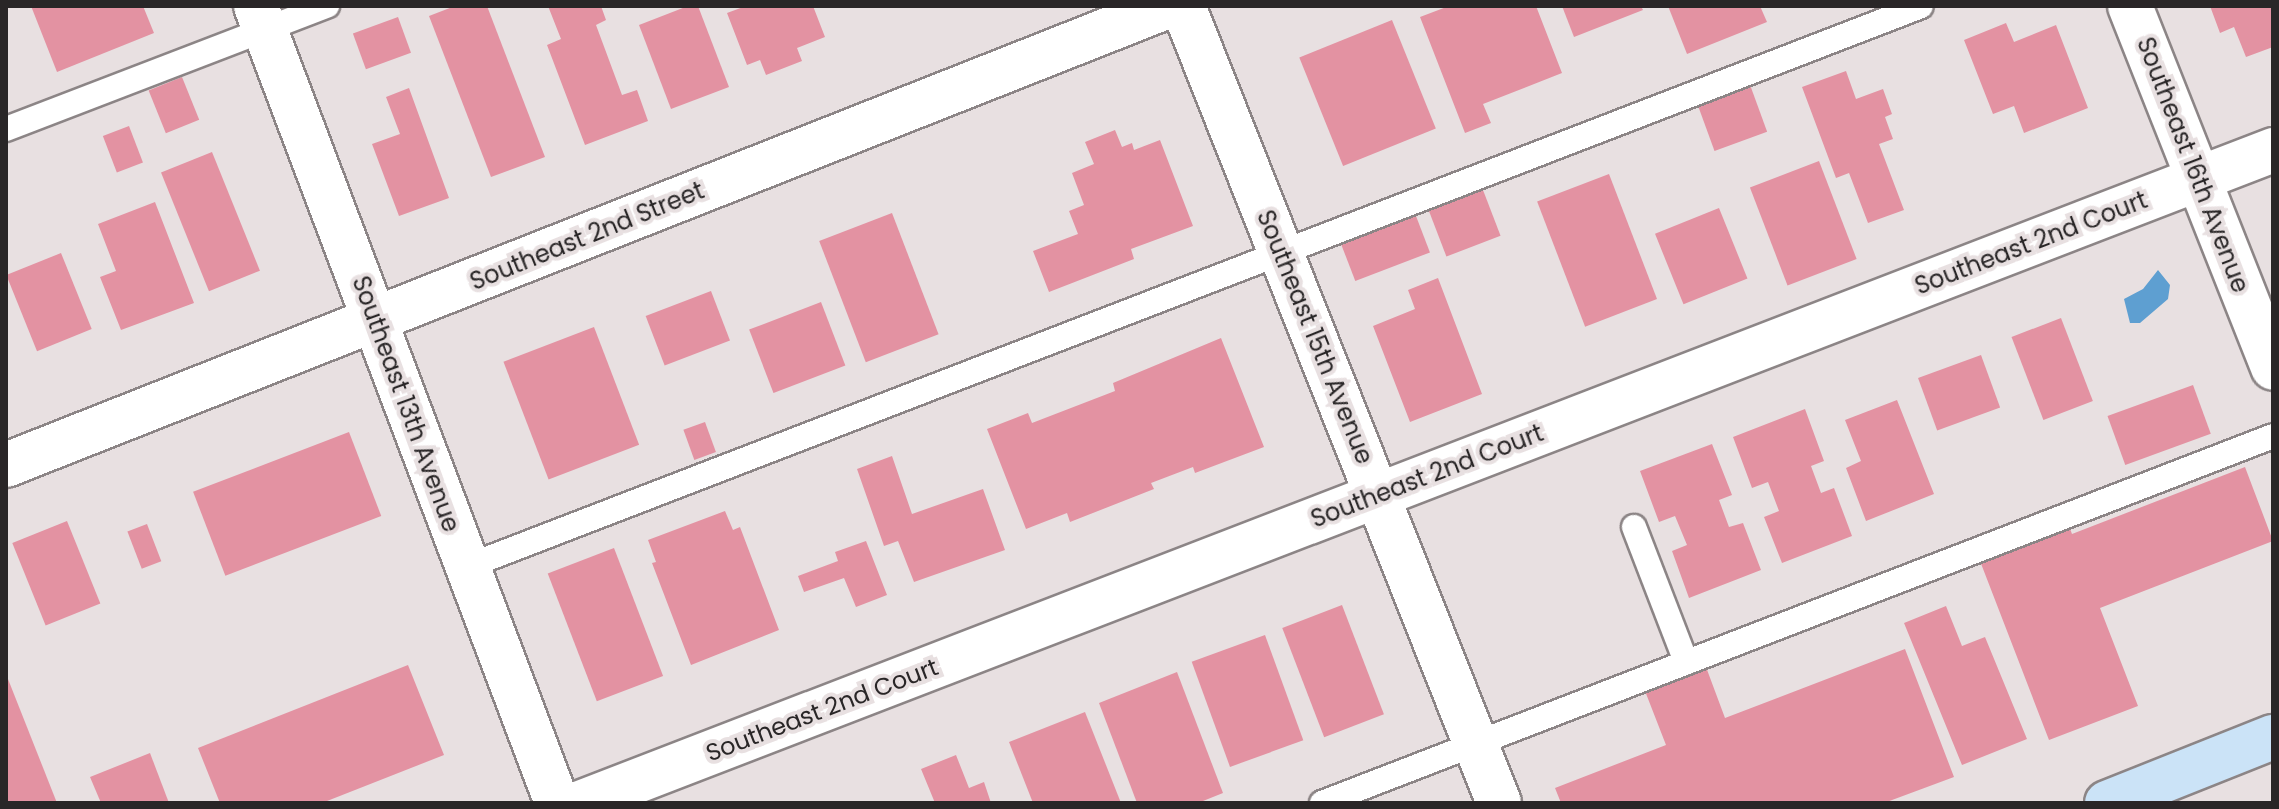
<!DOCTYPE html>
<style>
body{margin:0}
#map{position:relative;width:2279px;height:809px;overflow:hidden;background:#e8e0e1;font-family:Poppins,sans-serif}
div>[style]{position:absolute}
.water>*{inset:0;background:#5e9fd1}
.building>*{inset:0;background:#e392a2;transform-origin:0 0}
.roads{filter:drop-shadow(2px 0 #8c8586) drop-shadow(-2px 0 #8c8586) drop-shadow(0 2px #8c8586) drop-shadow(0 -2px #8c8586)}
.service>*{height:24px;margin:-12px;padding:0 12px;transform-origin:12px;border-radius:12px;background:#fff}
.minor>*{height:44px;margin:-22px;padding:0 22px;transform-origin:22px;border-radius:22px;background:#fff}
.primary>*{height:44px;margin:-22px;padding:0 22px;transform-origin:22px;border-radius:22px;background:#cbe3f7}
span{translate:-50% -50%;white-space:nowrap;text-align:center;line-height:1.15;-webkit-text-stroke:8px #e8e0e1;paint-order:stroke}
.street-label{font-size:24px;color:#292627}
.frame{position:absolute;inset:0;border:8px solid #292627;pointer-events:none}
</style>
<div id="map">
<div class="water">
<i style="clip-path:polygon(2158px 270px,2170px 285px,2168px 299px,2140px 323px,2130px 323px,2124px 299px,2143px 289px)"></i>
</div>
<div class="building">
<i style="clip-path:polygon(31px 6px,143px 6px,154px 33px,57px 72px)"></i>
<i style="clip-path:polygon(455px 6px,487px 6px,545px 157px,491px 177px,429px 16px)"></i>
<i style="clip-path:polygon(548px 6px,601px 6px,606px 20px,596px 25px,622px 95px,637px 90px,648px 121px,585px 145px,547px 45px,561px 39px)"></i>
<i style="clip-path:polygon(688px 6px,698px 6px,729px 87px,671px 109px,639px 25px)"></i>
<i style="clip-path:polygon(746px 6px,813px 6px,825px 37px,797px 48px,802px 61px,766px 75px,760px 60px,747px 65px,727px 13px)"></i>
<i style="clip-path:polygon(1449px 6px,1536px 6px,1562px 73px,1483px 104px,1491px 123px,1465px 133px,1420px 17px)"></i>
<i style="clip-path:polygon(1562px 6px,1641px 6px,1643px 10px,1574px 37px)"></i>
<i style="clip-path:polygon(1668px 6px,1760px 6px,1767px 22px,1687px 54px)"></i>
<i style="clip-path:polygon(2210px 6px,2273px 6px,2273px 47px,2246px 57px,2234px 27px,2220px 33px)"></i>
<i style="left:398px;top:17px;width:38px;height:48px;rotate:70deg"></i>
<i style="left:1392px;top:20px;width:117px;height:100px;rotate:68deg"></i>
<i style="clip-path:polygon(2006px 23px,2014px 42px,2056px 25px,2088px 108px,2024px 133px,2014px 106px,1993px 114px,1964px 40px)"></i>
<i style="clip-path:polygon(1846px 71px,1856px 99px,1883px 89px,1892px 114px,1885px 117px,1893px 139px,1879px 144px,1904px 210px,1868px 223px,1849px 173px,1836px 178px,1802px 87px)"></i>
<i style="left:182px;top:77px;width:46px;height:36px;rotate:68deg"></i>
<i style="left:1749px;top:82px;width:53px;height:56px;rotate:70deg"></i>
<i style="clip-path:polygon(409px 88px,449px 198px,399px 216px,372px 144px,400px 134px,386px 97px)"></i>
<i style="left:129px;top:126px;width:39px;height:28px;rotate:69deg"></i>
<i style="clip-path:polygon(1115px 130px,1122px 147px,1132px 143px,1134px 150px,1160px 140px,1193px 226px,1131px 249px,1134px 259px,1049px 292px,1033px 251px,1078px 234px,1069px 211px,1084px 205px,1072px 173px,1094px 164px,1085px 142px)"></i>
<i style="left:212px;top:152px;width:128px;height:55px;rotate:68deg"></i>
<i style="left:1819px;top:161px;width:105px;height:74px;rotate:69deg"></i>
<i style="left:1609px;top:174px;width:134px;height:77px;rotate:69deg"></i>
<i style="left:1483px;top:190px;width:49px;height:58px;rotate:69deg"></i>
<i style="clip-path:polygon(155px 202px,194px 303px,121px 330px,100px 277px,116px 271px,98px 224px)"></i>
<i style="left:1719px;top:208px;width:76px;height:69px;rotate:68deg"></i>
<i style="left:892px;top:213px;width:130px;height:78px;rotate:69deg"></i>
<i style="left:1416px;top:216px;width:39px;height:80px;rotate:69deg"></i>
<i style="left:61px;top:253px;width:82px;height:59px;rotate:68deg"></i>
<i style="clip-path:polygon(1438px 278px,1482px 394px,1410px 422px,1373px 326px,1415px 309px,1408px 290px)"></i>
<i style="left:711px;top:291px;width:53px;height:70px;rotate:69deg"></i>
<i style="left:821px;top:302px;width:68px;height:77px;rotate:69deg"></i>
<i style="left:2061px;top:318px;width:89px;height:53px;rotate:69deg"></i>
<i style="left:594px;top:327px;width:126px;height:97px;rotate:69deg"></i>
<i style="clip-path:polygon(1221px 338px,1264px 447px,1195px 473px,1193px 467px,1151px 483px,1154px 489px,1070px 522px,1067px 513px,1026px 529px,987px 429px,1028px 413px,1032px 423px,1115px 391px,1113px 383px)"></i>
<i style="left:1981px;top:355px;width:56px;height:67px;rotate:70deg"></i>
<i style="left:2193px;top:385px;width:52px;height:91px;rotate:70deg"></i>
<i style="clip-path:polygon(1897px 400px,1934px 494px,1866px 521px,1846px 468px,1861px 461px,1845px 420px)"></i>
<i style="clip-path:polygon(1805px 409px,1824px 461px,1811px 466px,1821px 493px,1834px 488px,1852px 536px,1782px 563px,1764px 517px,1779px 511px,1768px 482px,1752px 488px,1733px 437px)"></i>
<i style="left:705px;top:422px;width:32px;height:23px;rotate:70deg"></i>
<i style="left:349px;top:432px;width:90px;height:167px;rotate:69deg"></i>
<i style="clip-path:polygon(1712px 444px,1732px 495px,1719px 500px,1729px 527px,1743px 523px,1761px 570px,1689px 598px,1672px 551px,1687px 545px,1675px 516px,1659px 522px,1640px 471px)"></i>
<i style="clip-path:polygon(892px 456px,912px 514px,983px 489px,1005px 550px,914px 582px,898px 541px,884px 546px,857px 469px)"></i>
<i style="clip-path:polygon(2245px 467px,2273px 541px,2100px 608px,2138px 706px,2049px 740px,1980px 561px,2069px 526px,2072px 534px)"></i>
<i style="clip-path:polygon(725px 511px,733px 530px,740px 527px,779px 630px,691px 665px,652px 563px,656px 562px,648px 540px)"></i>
<i style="left:67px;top:521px;width:89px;height:59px;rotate:68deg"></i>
<i style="left:147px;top:524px;width:40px;height:21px;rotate:69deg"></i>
<i style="clip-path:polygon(866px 541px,887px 595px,856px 607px,844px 578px,804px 592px,798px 576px,838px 561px,835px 552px)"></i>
<i style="left:614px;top:548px;width:137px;height:71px;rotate:69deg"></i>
<i style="left:1342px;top:605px;width:117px;height:64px;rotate:69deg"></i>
<i style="clip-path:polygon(1946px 606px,1962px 646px,1985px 637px,2027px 739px,1962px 765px,1904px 623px)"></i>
<i style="left:1265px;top:635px;width:112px;height:78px;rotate:70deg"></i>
<i style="clip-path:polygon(1905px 649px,1954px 777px,1884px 803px,1561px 803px,1555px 788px,1666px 745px,1645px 691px,1706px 667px,1725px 718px)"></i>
<i style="clip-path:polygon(408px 665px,444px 755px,322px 803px,220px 803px,198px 748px)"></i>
<i style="clip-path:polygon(1177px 672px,1223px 793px,1198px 803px,1137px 803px,1099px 703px)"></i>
<i style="clip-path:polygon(6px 674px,57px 803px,6px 803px)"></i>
<i style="clip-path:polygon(1085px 712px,1121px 803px,1033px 803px,1009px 742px)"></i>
<i style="clip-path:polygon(150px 753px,169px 803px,101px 803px,90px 777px)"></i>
<i style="clip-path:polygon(956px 755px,969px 788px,984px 782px,991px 803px,935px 803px,921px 769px)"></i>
</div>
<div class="roads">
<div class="service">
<i style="left:6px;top:129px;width:344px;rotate:-21deg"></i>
<i style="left:1634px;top:527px;width:145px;rotate:68.9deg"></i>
<i style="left:466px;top:567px;width:1559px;rotate:-21.08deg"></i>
<i style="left:1322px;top:803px;width:1019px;rotate:-21.1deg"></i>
</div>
<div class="minor">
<i style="left:256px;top:6px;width:852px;rotate:69.31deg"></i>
<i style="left:1183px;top:6px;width:857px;rotate:68.37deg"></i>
<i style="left:2130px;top:6px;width:389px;rotate:68.4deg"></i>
<i style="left:6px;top:465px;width:1249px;rotate:-21.55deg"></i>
<i style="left:580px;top:803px;width:1815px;rotate:-21.09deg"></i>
</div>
<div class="primary">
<i style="left:2107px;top:803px;width:179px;rotate:-21.7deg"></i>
</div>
</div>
<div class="street-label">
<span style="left:2193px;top:165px;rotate:69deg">Southeast 16th Avenue</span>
<span style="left:587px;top:236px;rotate:-22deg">Southeast 2nd Street</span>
<span style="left:2031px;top:243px;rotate:-21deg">Southeast 2nd Court</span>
<span style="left:1315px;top:337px;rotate:68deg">Southeast 15th Avenue</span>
<span style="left:406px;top:404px;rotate:70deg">Southeast 13th Avenue</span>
<span style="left:1427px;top:476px;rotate:-21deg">Southeast 2nd Court</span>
<span style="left:822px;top:710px;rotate:-21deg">Southeast 2nd Court</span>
</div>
<div class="frame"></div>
</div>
